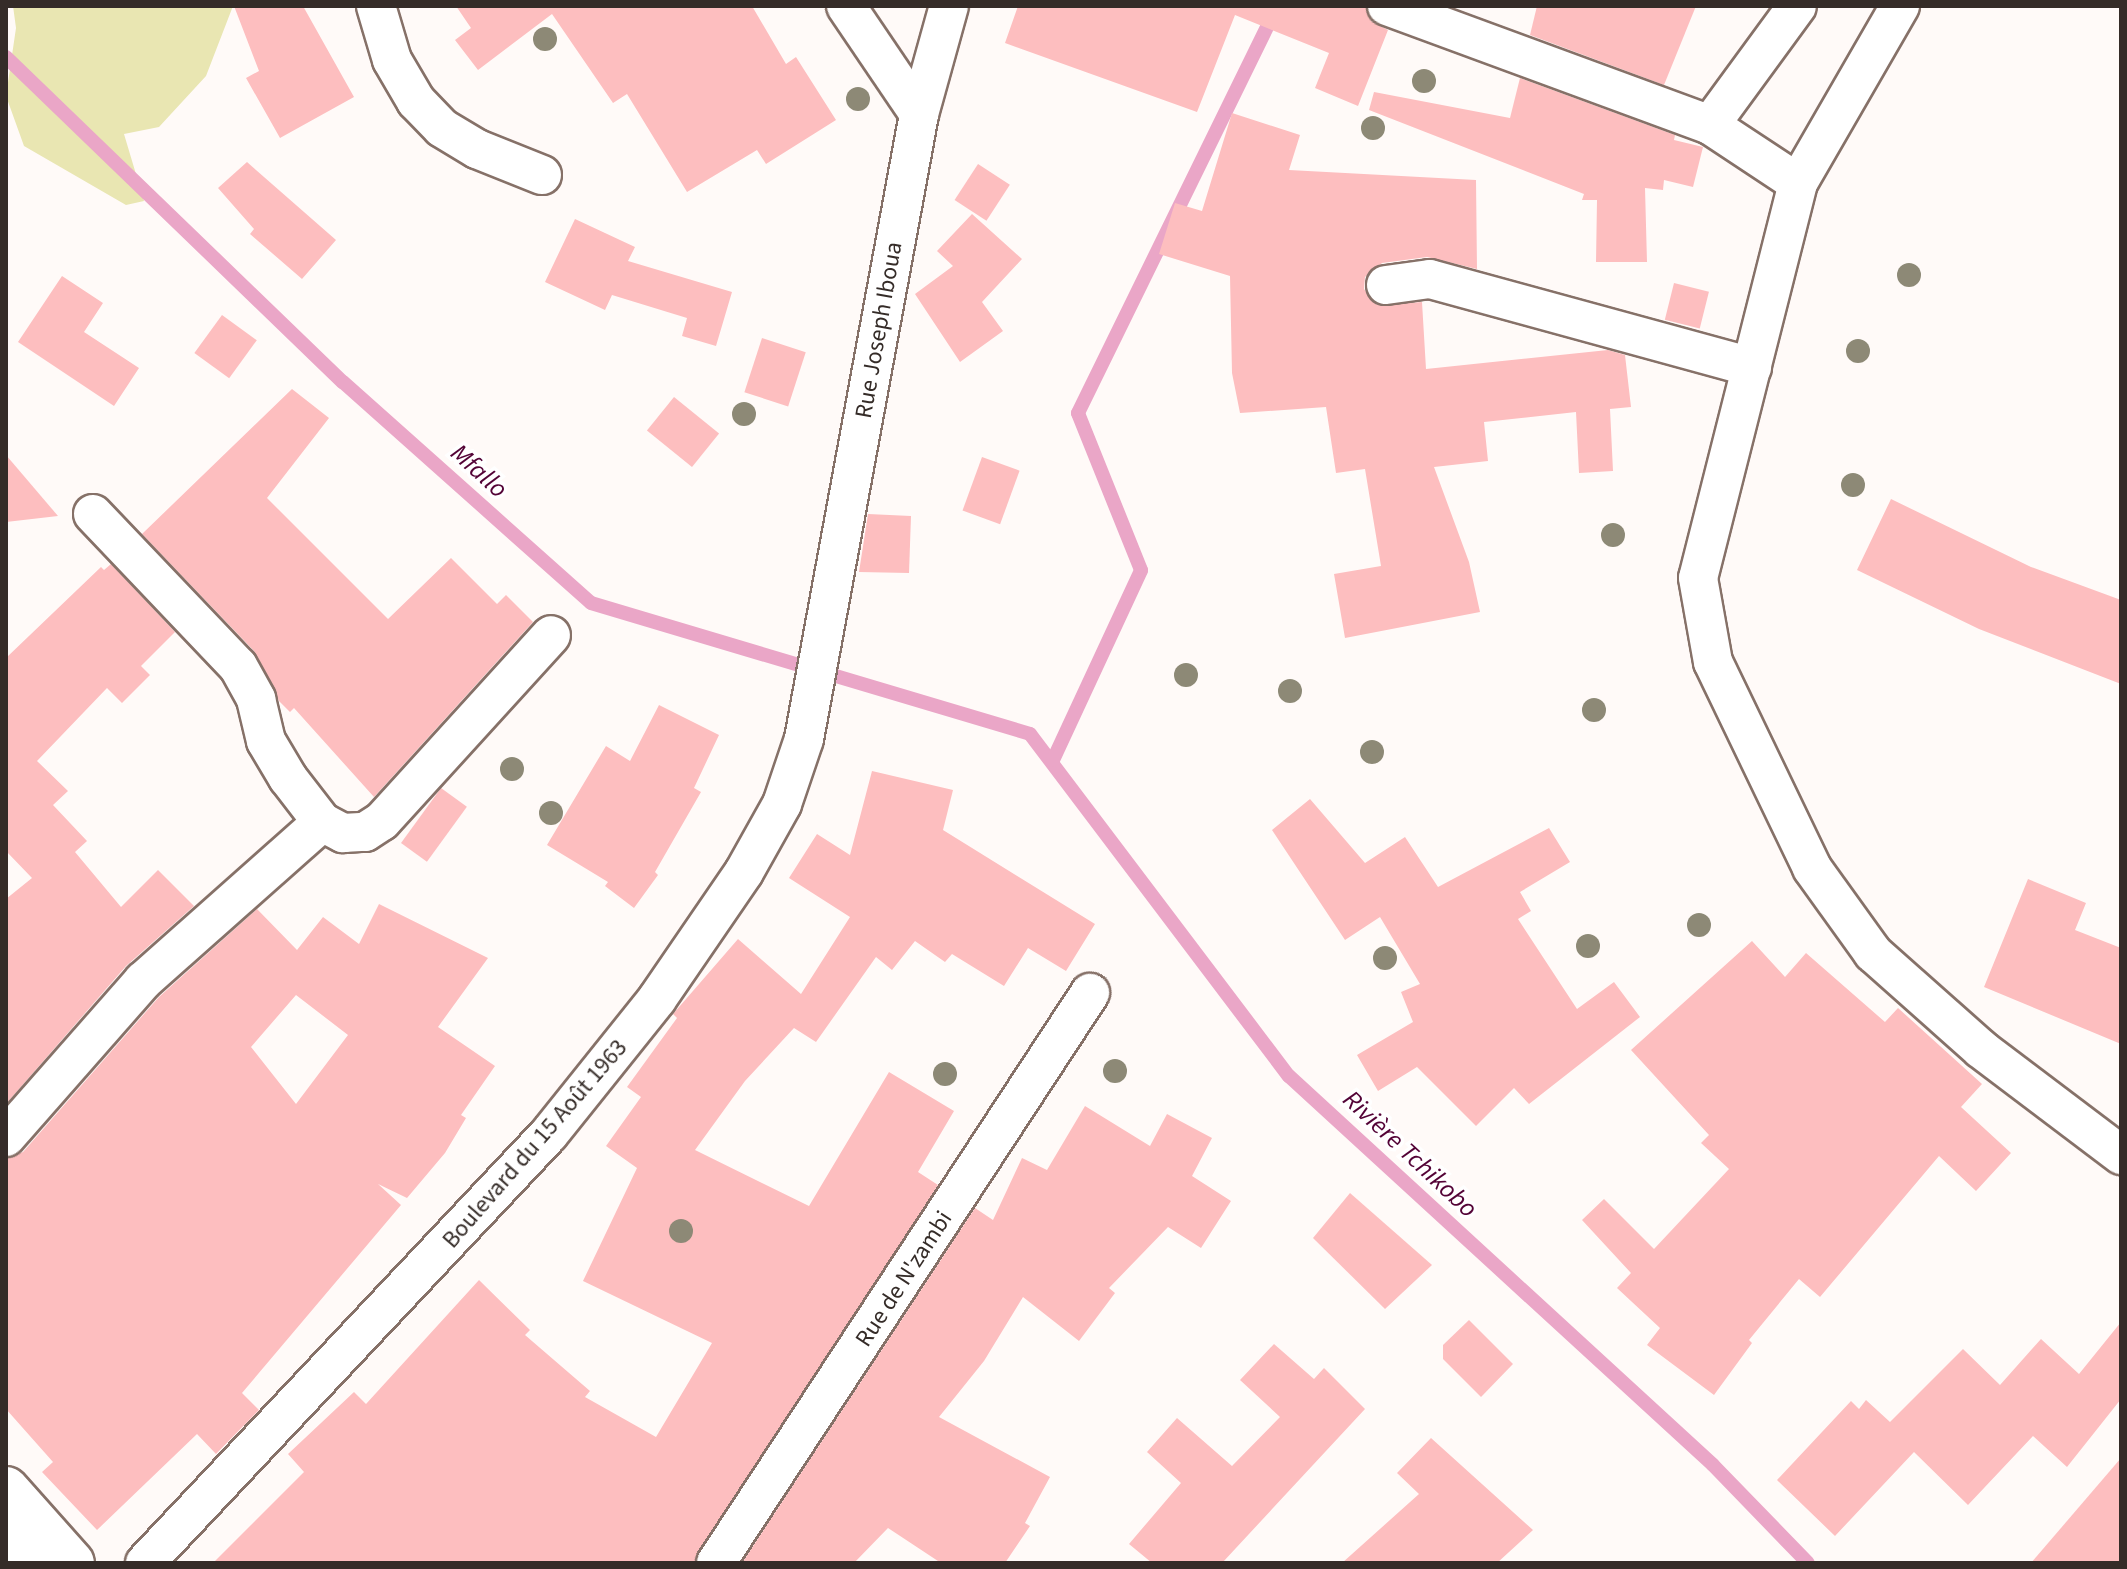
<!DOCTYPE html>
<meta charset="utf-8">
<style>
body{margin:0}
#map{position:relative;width:2127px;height:1569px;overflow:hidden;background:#fffaf8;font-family:"Source Sans 3",sans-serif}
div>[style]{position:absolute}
.green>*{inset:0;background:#e9e6b2}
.stream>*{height:14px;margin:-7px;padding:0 7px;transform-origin:7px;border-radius:7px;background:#eaa6c7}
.building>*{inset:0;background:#fdbebf;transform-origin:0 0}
.roads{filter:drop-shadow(2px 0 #867168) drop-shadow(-2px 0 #867168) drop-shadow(0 2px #867168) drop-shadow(0 -2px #867168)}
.minor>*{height:38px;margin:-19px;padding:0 19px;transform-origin:19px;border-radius:19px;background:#fff}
.tertiary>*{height:44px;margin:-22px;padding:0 22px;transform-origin:22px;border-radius:22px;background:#fff}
.trees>*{width:24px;height:24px;margin:-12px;border-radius:50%;background:#8d8976}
span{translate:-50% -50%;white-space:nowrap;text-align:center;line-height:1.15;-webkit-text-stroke:7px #fff;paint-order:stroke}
.street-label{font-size:24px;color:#352c28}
.water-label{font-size:26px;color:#530336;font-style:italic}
.frame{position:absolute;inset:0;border:8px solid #352c28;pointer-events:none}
</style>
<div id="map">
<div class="green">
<i style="clip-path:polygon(13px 6px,233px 6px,206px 76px,159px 127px,124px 134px,144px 201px,126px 205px,24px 146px,6px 96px,16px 28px)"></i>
</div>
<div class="stream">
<i style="left:6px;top:57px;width:468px;rotate:44deg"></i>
<i style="left:343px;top:382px;width:332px;rotate:41.7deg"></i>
<i style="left:591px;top:603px;width:458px;rotate:16.6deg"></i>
<i style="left:1030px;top:734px;width:429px;rotate:52.9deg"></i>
<i style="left:1289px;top:1076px;width:575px;rotate:42.53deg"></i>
<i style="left:1713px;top:1465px;width:136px;rotate:45.9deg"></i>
<i style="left:1053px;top:760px;width:209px;rotate:-65.1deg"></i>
<i style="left:1141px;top:570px;width:169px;rotate:-111.9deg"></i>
<i style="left:1078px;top:413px;width:453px;rotate:-63.9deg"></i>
</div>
<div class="building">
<i style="clip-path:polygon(234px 6px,303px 6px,354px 97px,280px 138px,246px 78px,259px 71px)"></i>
<i style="clip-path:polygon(456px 6px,752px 6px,786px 64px,796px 57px,836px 120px,766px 164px,757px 150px,687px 192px,627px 94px,613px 103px,552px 14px,478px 70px,455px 40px,471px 28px)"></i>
<i style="clip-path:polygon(1018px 6px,1366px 6px,1371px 21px,1388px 30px,1358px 106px,1315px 88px,1329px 53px,1235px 15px,1197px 112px,1005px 43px)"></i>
<i style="clip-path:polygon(1537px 6px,1696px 6px,1664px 85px,1530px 35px)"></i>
<i style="clip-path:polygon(1520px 78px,1675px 135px,1674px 140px,1703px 147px,1693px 187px,1664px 180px,1663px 190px,1645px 188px,1647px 262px,1596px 262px,1597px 200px,1582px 200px,1584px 194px,1369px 110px,1374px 92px,1510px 118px)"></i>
<i style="clip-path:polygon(1232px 113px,1300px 135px,1289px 170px,1476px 180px,1477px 269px,1427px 257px,1382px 263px,1365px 277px,1364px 289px,1377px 305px,1422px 302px,1426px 369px,1608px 350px,1625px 355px,1631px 407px,1610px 409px,1613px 471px,1579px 473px,1576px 412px,1484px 422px,1488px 461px,1434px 467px,1469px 562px,1480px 612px,1345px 638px,1334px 574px,1381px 566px,1365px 469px,1336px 473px,1326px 407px,1240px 413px,1232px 373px,1230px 276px,1159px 254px,1175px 203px,1202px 211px)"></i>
<i style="clip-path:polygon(247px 162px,336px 240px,302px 279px,250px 234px,254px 229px,218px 188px)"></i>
<i style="left:978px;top:164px;width:38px;height:43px;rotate:33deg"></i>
<i style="clip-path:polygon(972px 214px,1022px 259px,982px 302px,1003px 331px,960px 362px,915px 294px,953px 266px,937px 251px)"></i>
<i style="clip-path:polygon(575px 219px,635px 247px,628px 261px,732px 292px,716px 346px,682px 336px,687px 318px,612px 295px,605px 310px,545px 282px)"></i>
<i style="clip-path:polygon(62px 276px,103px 303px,84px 332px,139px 368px,114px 406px,18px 342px)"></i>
<i style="left:1674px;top:283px;width:36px;height:38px;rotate:14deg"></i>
<i style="left:222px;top:315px;width:43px;height:47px;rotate:36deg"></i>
<i style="left:762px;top:338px;width:46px;height:57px;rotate:18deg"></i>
<i style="clip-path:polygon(292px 389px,329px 418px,267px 498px,388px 619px,451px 558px,497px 604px,506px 595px,533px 622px,374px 797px,294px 708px,290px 712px,279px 701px,254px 651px,142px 534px)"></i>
<i style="left:674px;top:397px;width:58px;height:43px;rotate:39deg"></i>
<i style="clip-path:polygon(6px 455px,58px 516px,6px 522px)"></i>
<i style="left:982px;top:457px;width:40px;height:57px;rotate:20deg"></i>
<i style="clip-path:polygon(1891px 499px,2031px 567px,2121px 600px,2121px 684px,1979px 629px,1857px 570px)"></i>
<i style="clip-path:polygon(868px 514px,911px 516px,909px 573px,859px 572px)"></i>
<i style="clip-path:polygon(111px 564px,175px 632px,141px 666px,150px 675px,122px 703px,107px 688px,37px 761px,68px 791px,53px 805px,87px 841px,75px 852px,121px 907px,158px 870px,194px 906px,126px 966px,6px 1104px,6px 899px,32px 878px,6px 851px,6px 658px,101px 567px,104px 570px)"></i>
<i style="clip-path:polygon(659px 705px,719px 735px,694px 788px,701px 792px,655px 872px,658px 875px,634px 908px,605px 886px,608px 882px,547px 845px,606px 746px,630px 761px)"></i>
<i style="clip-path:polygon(872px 771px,953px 790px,943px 830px,1095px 924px,1066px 971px,1028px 948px,1004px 986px,952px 954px,945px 962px,915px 941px,892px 970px,876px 957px,816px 1042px,794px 1028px,745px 1081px,695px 1150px,809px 1206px,889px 1072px,954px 1111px,918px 1172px,938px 1185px,694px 1563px,213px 1563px,304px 1472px,288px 1454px,354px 1392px,366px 1404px,479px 1280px,530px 1330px,525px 1335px,590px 1391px,585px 1397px,656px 1437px,712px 1343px,583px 1281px,637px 1168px,606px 1146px,641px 1097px,627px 1087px,677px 1018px,673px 1014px,738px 939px,801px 994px,850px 917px,789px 878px,817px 834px,850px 855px)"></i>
<i style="left:441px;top:788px;width:32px;height:68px;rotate:36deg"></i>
<i style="clip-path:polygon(1310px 799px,1365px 863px,1405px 837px,1438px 887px,1549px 828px,1570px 862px,1520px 892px,1531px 911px,1518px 919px,1577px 1009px,1614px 982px,1640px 1017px,1529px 1104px,1514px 1088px,1476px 1126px,1417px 1067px,1378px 1091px,1357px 1055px,1413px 1022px,1401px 992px,1420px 984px,1380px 917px,1345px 940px,1272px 830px)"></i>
<i style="clip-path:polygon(2028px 879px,2086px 903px,2075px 930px,2121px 948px,2121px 1044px,1984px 987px)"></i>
<i style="clip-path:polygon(evenodd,379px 904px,488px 958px,438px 1027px,495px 1066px,461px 1115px,466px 1118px,445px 1153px,407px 1198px,378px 1184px,401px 1205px,242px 1393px,259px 1410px,216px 1454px,197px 1434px,97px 1530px,42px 1472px,53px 1462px,6px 1409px,6px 1158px,23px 1152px,159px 997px,257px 909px,297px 950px,323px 917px,359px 944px,379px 904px,296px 995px,348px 1035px,296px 1104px,251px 1047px,296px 995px)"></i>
<i style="clip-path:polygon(1752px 941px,1785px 977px,1806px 953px,1885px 1022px,1898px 1008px,1982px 1084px,1961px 1107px,2011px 1153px,1976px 1191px,1939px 1156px,1820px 1297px,1799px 1279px,1749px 1340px,1752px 1343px,1714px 1395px,1647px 1345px,1660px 1328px,1617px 1288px,1631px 1273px,1582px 1220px,1604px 1199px,1654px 1249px,1729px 1169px,1701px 1143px,1709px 1135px,1631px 1050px)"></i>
<i style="clip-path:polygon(1085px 1106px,1150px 1146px,1167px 1114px,1212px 1138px,1192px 1176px,1231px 1201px,1201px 1248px,1168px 1227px,1109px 1288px,1115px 1293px,1079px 1341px,1023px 1297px,984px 1361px,939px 1417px,1050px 1477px,1025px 1523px,1030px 1526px,1005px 1563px,941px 1563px,888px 1528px,854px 1563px,742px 1563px,975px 1208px,993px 1220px,1022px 1158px,1047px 1170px)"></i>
<i style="clip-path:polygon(1350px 1193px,1432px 1265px,1385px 1309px,1313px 1238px)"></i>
<i style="clip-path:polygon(1469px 1320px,1513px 1364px,1481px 1397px,1443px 1359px,1443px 1345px)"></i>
<i style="clip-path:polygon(2121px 1322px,2121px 1399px,2067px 1467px,2033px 1436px,1968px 1505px,1914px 1452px,1835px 1536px,1777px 1480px,1851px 1401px,1859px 1409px,1866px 1400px,1890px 1422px,1963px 1349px,2000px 1385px,2041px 1339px,2079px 1374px)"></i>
<i style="clip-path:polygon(1274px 1344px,1314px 1379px,1324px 1368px,1365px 1409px,1223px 1562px,1152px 1563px,1129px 1544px,1181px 1483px,1147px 1452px,1177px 1418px,1232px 1466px,1280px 1417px,1240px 1380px)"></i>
<i style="clip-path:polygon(1431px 1438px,1533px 1530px,1497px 1563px,1342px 1563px,1419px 1494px,1397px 1473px)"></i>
<i style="clip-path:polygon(2121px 1458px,2121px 1563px,2031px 1563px)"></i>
</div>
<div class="roads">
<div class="minor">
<i style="left:376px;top:6px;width:56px;rotate:73.5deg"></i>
<i style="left:392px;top:60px;width:48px;rotate:59.7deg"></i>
<i style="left:416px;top:101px;width:37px;rotate:46deg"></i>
<i style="left:442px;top:128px;width:41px;rotate:31deg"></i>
<i style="left:477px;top:149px;width:70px;rotate:21.8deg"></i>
<i style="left:846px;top:6px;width:130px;rotate:55.9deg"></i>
<i style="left:1387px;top:6px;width:344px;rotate:20.2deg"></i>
<i style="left:1710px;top:125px;width:105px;rotate:33.4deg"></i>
<i style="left:1900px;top:6px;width:204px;rotate:120deg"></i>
<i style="left:1798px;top:183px;width:407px;rotate:104.2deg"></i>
<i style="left:1698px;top:578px;width:85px;rotate:79.9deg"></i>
<i style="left:1713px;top:662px;width:229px;rotate:64.3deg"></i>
<i style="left:1812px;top:868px;width:105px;rotate:54.3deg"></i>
<i style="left:1873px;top:953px;width:144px;rotate:41.6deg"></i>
<i style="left:1981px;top:1049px;width:176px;rotate:37.1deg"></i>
<i style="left:1710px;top:125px;width:147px;rotate:-53.8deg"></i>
<i style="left:1386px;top:285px;width:44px;rotate:-7.8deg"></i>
<i style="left:1430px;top:279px;width:334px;rotate:15.3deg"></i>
<i style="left:93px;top:514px;width:210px;rotate:46.4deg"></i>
<i style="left:238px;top:666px;width:38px;rotate:61deg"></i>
<i style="left:256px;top:699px;width:43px;rotate:76.6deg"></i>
<i style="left:266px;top:741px;width:43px;rotate:59.3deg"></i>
<i style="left:288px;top:778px;width:56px;rotate:52.3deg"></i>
<i style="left:322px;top:822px;width:24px;rotate:28deg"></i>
<i style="left:343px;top:833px;width:22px;rotate:-3deg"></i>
<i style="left:365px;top:832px;width:20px;rotate:-33deg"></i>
<i style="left:382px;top:821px;width:251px;rotate:-47.7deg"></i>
<i style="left:6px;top:1137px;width:208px;rotate:-48.7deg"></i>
<i style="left:143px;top:981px;width:239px;rotate:-41.6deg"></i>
<i style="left:145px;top:1563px;width:589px;rotate:-46.72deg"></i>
<i style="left:549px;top:1134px;width:173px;rotate:-51.3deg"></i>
<i style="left:657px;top:999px;width:154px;rotate:-55.6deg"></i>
<i style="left:744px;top:872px;width:78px;rotate:-60.8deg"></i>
<i style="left:782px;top:804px;width:69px;rotate:-71.3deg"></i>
<i style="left:804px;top:739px;width:635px;rotate:-79.57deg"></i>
<i style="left:919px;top:114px;width:112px;rotate:-74.5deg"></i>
<i style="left:716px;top:1563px;width:682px;rotate:-56.73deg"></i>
</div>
<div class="tertiary">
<i style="left:6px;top:1489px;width:99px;rotate:48.3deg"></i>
<i style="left:6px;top:1538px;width:33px;rotate:49deg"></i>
</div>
</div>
<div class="trees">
<i style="left:545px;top:39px"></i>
<i style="left:1424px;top:81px"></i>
<i style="left:858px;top:99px"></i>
<i style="left:1373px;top:128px"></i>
<i style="left:1909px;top:275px"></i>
<i style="left:1858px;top:351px"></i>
<i style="left:744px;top:414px"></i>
<i style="left:1853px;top:485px"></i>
<i style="left:1613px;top:535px"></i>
<i style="left:1186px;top:675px"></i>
<i style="left:1290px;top:691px"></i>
<i style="left:1594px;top:710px"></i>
<i style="left:1372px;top:752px"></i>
<i style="left:512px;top:769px"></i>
<i style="left:551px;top:813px"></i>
<i style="left:1699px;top:925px"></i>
<i style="left:1588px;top:946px"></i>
<i style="left:1385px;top:958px"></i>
<i style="left:1115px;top:1071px"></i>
<i style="left:945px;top:1074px"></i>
<i style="left:681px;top:1231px"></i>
</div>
<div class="street-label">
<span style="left:879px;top:330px;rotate:-80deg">Rue Joseph Iboua</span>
<span style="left:535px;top:1144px;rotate:-49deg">Boulevard du 15 Août 1963</span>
<span style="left:904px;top:1279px;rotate:-57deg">Rue de N'zambi</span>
</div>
<div class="water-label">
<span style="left:479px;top:471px;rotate:42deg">Mfallo</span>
<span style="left:1410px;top:1154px;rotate:43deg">Rivière Tchikobo</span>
</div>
<div class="frame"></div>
</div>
